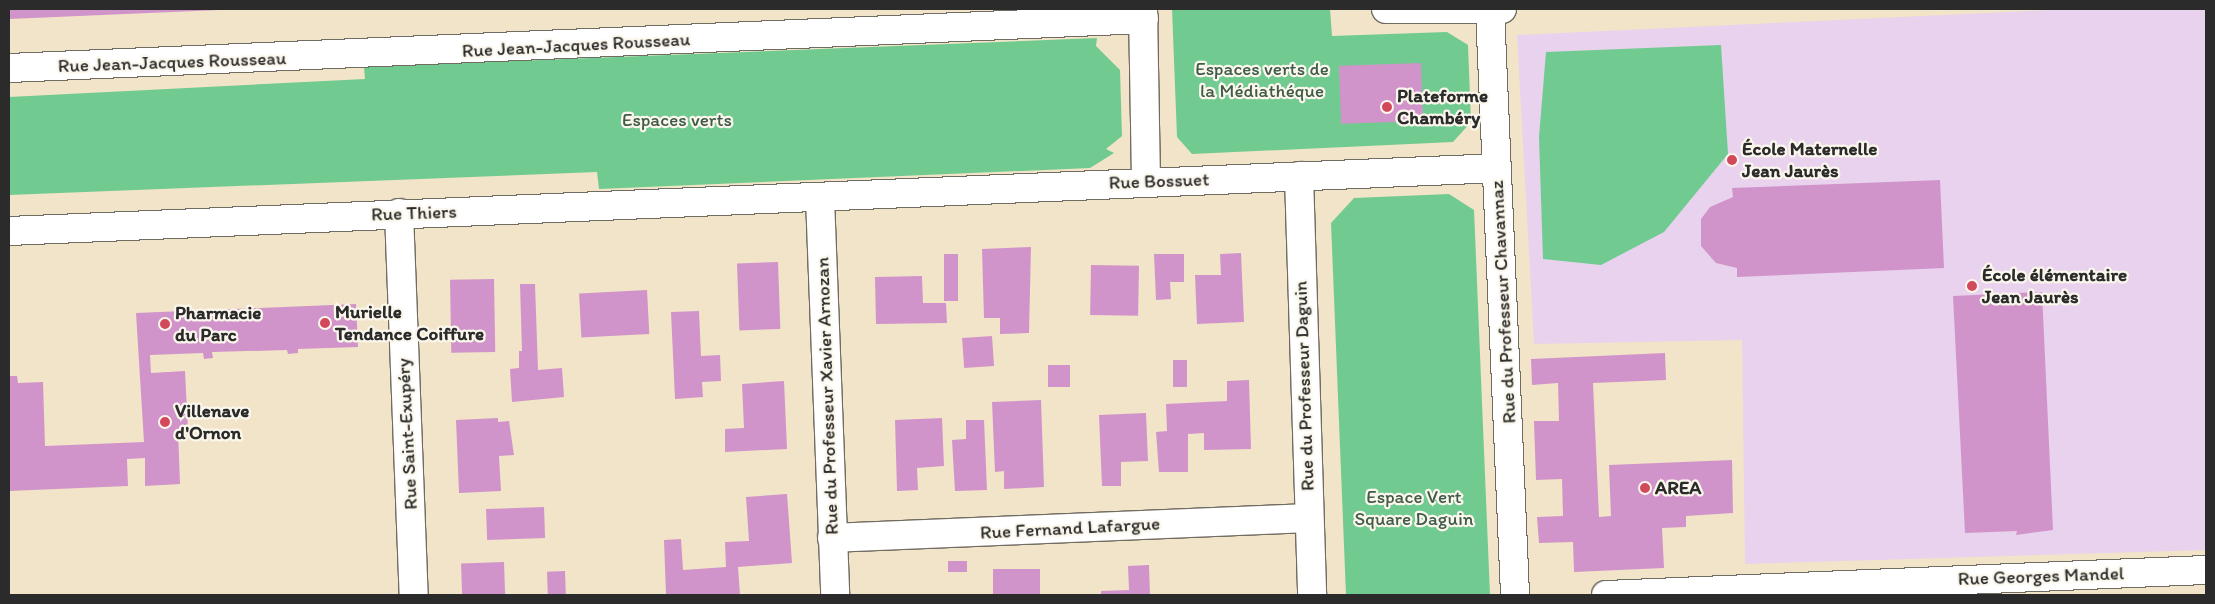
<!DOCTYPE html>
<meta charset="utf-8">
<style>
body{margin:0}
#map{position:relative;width:2215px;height:604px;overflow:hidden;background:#f2e4c8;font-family:Itim,sans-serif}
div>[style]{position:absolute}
.built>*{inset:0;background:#e9d2ed}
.green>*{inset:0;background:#71cb91}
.building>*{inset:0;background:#d194ca;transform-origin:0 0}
.roads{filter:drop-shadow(1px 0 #716c62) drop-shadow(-1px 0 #716c62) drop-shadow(0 1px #716c62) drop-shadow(0 -1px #716c62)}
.street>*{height:28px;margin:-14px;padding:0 14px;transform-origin:14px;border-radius:14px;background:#fff}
.dots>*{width:14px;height:14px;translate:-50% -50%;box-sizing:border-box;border:2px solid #fbf7ec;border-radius:50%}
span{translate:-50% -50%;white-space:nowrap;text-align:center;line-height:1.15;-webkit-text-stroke:4.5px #fbf7ec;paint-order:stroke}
.street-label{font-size:19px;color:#2b2b2b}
.park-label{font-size:19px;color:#405b4a}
.poi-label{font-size:19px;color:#2b2b2b;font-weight:700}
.left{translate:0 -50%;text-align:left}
.frame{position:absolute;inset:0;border:10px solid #2b2b2b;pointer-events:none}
</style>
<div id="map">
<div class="built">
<i style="clip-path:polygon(2072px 9px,2206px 9px,2206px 550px,1745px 564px,1742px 340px,1534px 344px,1517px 35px)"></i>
</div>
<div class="green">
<i style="clip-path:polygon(1172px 9px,1330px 9px,1332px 36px,1447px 32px,1468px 45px,1471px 122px,1453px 142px,1192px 154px,1177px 137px)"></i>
<i style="clip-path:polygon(1097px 38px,1096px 46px,1120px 70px,1122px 136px,1106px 149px,1114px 153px,1090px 168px,599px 189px,597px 172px,9px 195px,9px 97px,365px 79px,364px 67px)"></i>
<i style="clip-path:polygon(1721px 45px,1728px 154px,1664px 232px,1601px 265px,1543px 259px,1539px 137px,1546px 52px)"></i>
<i style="clip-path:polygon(1449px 194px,1474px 210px,1490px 595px,1346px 595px,1331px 223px,1354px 198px)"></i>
</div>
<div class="building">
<i style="clip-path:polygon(9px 9px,219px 9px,219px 10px,9px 19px)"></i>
<i style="left:1421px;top:63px;width:58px;height:82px;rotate:88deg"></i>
<i style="clip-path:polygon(1940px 180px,1944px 268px,1737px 277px,1737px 268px,1716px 263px,1701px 246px,1701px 219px,1710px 207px,1733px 197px,1732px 188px)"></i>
<i style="clip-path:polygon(1031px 247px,1029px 333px,1000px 334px,1000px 318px,984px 318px,982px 249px)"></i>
<i style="clip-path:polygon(1241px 253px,1244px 322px,1197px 324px,1195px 275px,1221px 275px,1220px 254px)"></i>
<i style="left:944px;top:254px;width:14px;height:47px"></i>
<i style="clip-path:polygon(1154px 254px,1184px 254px,1184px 282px,1170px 282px,1171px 299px,1156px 300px)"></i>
<i style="left:778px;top:262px;width:67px;height:41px;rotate:88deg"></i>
<i style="left:1091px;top:265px;width:48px;height:50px;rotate:1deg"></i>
<i style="clip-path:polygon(922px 276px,923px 303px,946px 303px,947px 323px,876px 324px,875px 277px)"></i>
<i style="left:494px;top:279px;width:73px;height:44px;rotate:89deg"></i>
<i style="clip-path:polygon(520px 284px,535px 284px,538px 370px,562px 368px,564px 397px,512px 402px,510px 369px,519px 368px,519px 351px,522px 351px)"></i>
<i style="left:647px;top:290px;width:44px;height:68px;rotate:87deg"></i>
<i style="clip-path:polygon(2042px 292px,2053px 530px,2016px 535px,2017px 531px,1965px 533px,1953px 296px)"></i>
<i style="clip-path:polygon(356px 304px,358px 347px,298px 349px,298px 353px,288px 354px,287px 350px,212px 352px,213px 358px,204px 359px,203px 353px,150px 355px,151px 373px,185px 371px,188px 430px,178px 430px,180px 484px,145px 486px,145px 458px,127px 459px,128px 486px,9px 491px,9px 376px,17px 376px,18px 383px,43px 382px,45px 446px,144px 442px,136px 313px)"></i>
<i style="clip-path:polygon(699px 311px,701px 356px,720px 355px,721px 381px,702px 382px,703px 397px,675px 399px,671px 312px)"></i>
<i style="left:992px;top:336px;width:30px;height:30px;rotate:86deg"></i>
<i style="clip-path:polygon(1665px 353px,1666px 380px,1593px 383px,1599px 517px,1611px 516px,1609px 465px,1732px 460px,1733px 513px,1686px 516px,1686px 527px,1662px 528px,1664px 568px,1574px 572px,1573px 542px,1539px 543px,1537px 517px,1563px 516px,1562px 479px,1536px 480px,1534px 421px,1559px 421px,1558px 383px,1532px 385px,1531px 359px)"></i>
<i style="left:1173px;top:360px;width:14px;height:27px"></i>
<i style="left:1048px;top:365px;width:22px;height:22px"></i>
<i style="clip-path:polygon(1249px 380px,1251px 449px,1204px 450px,1204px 433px,1188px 434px,1188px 472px,1159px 472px,1156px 432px,1167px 431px,1166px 404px,1227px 401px,1227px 381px)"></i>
<i style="clip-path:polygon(784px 381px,787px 449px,725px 452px,725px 429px,744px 428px,742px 384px)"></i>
<i style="clip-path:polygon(1041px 400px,1044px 487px,1004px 489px,1004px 471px,995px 472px,992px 402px)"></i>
<i style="clip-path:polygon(1146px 413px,1148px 461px,1121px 462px,1121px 486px,1102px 486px,1099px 415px)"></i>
<i style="clip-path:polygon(498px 418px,498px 422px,509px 421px,514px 455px,499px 456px,501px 491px,459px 493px,456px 420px)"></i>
<i style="clip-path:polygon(942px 418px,944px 466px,917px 468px,918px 490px,897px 491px,895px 420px)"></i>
<i style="clip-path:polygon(966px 420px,984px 420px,987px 490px,955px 491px,952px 440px,966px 439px)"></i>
<i style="clip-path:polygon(787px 494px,792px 563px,738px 567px,740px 595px,666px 595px,664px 540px,681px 539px,683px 570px,726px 567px,725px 542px,749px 541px,746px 497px)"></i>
<i style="left:544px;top:507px;width:31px;height:58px;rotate:88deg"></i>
<i style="left:967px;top:561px;width:11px;height:19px;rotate:90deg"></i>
<i style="left:504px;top:562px;width:33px;height:43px;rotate:88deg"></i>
<i style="clip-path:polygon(1149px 565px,1150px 595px,1101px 595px,1101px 591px,1129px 590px,1128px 566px)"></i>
<i style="left:1040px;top:569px;width:26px;height:47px;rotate:90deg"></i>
<i style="left:565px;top:571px;width:24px;height:18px;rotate:88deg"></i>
</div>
<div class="roads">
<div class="street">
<i style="left:1143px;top:9px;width:172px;rotate:89deg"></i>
<i style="left:1386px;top:9px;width:116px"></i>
<i style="left:1490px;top:10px;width:586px;rotate:87.55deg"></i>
<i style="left:9px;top:68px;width:1136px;rotate:-2.47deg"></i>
<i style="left:1299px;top:176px;width:419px;rotate:88.2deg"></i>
<i style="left:820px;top:198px;width:397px;rotate:87.8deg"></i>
<i style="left:399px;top:213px;width:382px;rotate:87.8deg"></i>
<i style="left:9px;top:231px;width:1489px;rotate:-2.42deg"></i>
<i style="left:832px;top:538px;width:476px;rotate:-2.4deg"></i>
<i style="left:1606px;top:595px;width:601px;rotate:-2.39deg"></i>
</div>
</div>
<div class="dots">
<i style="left:1387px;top:107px;background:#d1495b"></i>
<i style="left:1732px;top:160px;background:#d1495b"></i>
<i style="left:1972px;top:286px;background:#d1495b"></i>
<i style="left:325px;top:323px;background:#d1495b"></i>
<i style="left:165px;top:324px;background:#d1495b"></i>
<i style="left:165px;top:422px;background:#d1495b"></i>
<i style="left:1645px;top:488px;background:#d1495b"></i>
</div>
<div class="street-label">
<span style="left:576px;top:45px;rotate:-3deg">Rue Jean-Jacques Rousseau</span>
<span style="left:172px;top:62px;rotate:-2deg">Rue Jean-Jacques Rousseau</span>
<span style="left:1159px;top:181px;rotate:-2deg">Rue Bossuet</span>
<span style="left:414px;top:213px;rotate:-2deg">Rue Thiers</span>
<span style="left:1503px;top:302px;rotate:-93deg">Rue du Professeur Chavannaz</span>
<span style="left:1304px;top:386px;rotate:-92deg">Rue du Professeur Daguin</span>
<span style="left:827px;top:396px;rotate:-92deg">Rue du Professeur Xavier Arnozan</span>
<span style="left:407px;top:434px;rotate:-93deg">Rue Saint-Exupéry</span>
<span style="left:1070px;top:528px;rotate:-3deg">Rue Fernand Lafargue</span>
<span style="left:2041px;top:576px;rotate:-2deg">Rue Georges Mandel</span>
</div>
<div class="park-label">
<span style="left:1262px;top:80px">Espaces verts de<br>la Médiathéque</span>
<span style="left:677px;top:120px">Espaces verts</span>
<span style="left:1414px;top:508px">Espace Vert<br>Square Daguin</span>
</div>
<div class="poi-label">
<span class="left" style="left:1397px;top:107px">Plateforme<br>Chambéry</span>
<span class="left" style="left:1742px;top:160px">École Maternelle<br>Jean Jaurès</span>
<span class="left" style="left:1982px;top:286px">École élémentaire<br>Jean Jaurès</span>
<span class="left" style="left:335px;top:323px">Murielle<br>Tendance Coiffure</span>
<span class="left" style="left:175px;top:324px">Pharmacie<br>du Parc</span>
<span class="left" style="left:175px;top:422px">Villenave<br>d'Ornon</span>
<span class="left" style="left:1655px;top:488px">AREA</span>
</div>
<div class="frame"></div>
</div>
